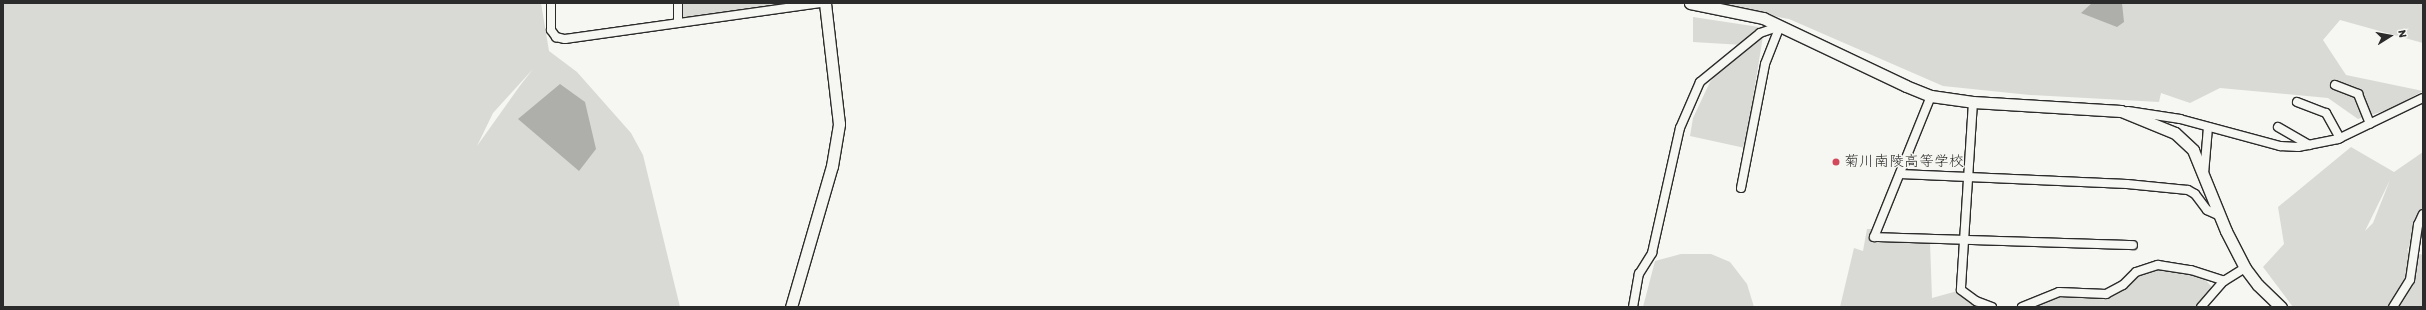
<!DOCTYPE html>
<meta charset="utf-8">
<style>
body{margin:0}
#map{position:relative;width:2426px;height:310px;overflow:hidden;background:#f6f6f2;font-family:Itim,"Klee One",sans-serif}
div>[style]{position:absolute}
.green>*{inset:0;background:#d9d9d5}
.water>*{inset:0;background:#aeaeab}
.roads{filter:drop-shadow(1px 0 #2b2b2b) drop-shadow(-1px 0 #2b2b2b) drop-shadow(0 1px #2b2b2b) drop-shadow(0 -1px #2b2b2b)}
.street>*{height:8px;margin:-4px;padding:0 4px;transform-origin:4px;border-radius:4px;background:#f6f6f2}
.secondary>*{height:11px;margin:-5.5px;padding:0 5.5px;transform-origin:5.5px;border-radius:5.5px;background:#f6f6f2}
.dots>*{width:11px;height:11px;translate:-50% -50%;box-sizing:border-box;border:2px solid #f6f6f2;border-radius:50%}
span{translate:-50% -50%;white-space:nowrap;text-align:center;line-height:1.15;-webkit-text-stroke:3px #f6f6f2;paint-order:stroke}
.poi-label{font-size:15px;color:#2b2b2b}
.left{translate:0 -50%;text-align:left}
.frame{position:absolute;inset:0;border:4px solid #2b2b2b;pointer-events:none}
.north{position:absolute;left:2370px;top:16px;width:40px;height:40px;-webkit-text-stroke:3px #f6f6f2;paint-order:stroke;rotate:79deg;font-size:11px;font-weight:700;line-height:16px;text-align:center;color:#2b2b2b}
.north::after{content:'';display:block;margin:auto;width:14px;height:18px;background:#2b2b2b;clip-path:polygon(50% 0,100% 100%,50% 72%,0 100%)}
</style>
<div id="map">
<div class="green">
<i style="clip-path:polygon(evenodd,3px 3px,541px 3px,549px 51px,577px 72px,631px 133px,643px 155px,680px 307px,3px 307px,3px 3px,533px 69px,519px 87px,477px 146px,493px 113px,533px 69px)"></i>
<i style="clip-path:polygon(683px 3px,797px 3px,683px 18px)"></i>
<i style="clip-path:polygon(1706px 3px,2423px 3px,2423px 43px,2340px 20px,2323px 40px,2346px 75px,2423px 91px,2390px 109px,2358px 119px,2328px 98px,2220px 88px,2190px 103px,2161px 93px,2159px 102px,2030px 95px,1943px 86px,1789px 19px)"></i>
<i style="clip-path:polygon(1693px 17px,1759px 27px,1760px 33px,1763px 36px,1745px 148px,1690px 136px,1693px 118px,1710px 82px,1743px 45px,1693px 42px)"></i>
<i style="clip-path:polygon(evenodd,2351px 147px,2394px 172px,2423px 152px,2423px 221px,2407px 250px,2423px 255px,2423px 307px,2293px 307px,2263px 267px,2284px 244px,2278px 207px,2351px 147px,2390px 180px,2373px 223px,2365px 231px,2390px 180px)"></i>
<i style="clip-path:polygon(1867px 229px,1876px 229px,1876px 237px,1930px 242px,1932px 298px,1961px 290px,1992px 307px,1840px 307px,1854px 248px,1863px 251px)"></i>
<i style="clip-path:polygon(1681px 254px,1711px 254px,1730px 262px,1747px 284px,1754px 307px,1643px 307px,1655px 261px)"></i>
<i style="clip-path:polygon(2174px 267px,2201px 275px,2218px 294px,2202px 307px,2014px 307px,2028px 306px,2070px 292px,2106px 300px,2144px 273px)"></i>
</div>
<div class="water">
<i style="clip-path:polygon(2092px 3px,2122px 3px,2124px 22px,2117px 27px,2081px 13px)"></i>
<i style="clip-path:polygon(560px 84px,585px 102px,596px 149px,579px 171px,518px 119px)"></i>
</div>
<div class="roads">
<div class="street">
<i style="left:551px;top:3px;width:27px;rotate:90deg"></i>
<i style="left:551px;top:30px;width:9px;rotate:54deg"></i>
<i style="left:556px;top:37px;width:9px;rotate:13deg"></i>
<i style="left:565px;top:39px;width:258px;rotate:-8deg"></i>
<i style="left:678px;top:23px;width:20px;rotate:-90deg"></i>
<i style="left:2335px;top:85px;width:25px;rotate:21deg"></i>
<i style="left:2358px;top:94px;width:32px;rotate:68deg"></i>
<i style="left:1931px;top:96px;width:152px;rotate:112deg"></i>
<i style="left:1874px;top:237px;width:259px;rotate:1.8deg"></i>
<i style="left:1973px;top:102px;width:188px;rotate:93.7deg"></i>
<i style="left:1961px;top:290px;width:19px;rotate:36deg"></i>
<i style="left:1976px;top:301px;width:17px;rotate:21deg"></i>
<i style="left:2297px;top:102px;width:31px;rotate:21deg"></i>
<i style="left:2326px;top:113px;width:29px;rotate:61deg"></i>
<i style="left:2128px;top:111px;width:53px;rotate:8.7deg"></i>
<i style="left:2180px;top:119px;width:104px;rotate:15.1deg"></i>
<i style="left:2280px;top:146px;width:18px;rotate:3deg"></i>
<i style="left:2298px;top:147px;width:41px;rotate:-11.3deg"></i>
<i style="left:2338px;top:139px;width:94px;rotate:-25.8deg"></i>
<i style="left:2278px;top:127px;width:36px;rotate:30deg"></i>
<i style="left:1900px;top:174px;width:227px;rotate:2.5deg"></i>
<i style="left:2127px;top:184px;width:61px;rotate:5.6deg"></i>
<i style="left:2188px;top:190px;width:8px;rotate:30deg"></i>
<i style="left:2195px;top:194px;width:20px;rotate:53deg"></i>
<i style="left:2207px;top:210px;width:14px;rotate:25deg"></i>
<i style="left:2204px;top:174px;width:47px;rotate:-85.1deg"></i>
<i style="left:1741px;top:188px;width:126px;rotate:-79deg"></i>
<i style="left:1765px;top:64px;width:41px;rotate:-68.5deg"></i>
<i style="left:1633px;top:307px;width:34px;rotate:-80deg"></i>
<i style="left:1639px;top:274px;width:25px;rotate:-58deg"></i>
<i style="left:1652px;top:253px;width:128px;rotate:-77.4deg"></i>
<i style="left:1680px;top:128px;width:50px;rotate:-66.5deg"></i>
<i style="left:1700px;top:82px;width:77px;rotate:-39.2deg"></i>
<i style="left:1760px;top:33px;width:21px;rotate:-19deg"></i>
<i style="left:2022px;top:307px;width:40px;rotate:-22deg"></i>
<i style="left:2059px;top:292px;width:47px;rotate:2.4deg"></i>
<i style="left:2106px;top:294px;width:19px;rotate:-28deg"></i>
<i style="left:2123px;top:285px;width:18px;rotate:-45deg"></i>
<i style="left:2136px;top:272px;width:23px;rotate:-18deg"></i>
<i style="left:2158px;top:265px;width:33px;rotate:9deg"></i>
<i style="left:2191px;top:270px;width:35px;rotate:18deg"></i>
<i style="left:2201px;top:307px;width:35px;rotate:-49deg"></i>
<i style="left:2224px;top:281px;width:25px;rotate:-32deg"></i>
<i style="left:2393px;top:307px;width:32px;rotate:-58deg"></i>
<i style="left:2410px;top:280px;width:56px;rotate:-81.7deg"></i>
<i style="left:2418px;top:225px;width:12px;rotate:-66deg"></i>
</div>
<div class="secondary">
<i style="left:1690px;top:3px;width:75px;rotate:11.6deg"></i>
<i style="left:1763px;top:18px;width:158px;rotate:25.4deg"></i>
<i style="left:1906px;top:86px;width:27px;rotate:22deg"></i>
<i style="left:1931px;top:96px;width:42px;rotate:8.1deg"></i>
<i style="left:1973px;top:102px;width:148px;rotate:3.5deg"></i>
<i style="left:2121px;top:111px;width:58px;rotate:22.2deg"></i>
<i style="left:2175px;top:133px;width:25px;rotate:43deg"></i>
<i style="left:2193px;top:150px;width:87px;rotate:67.8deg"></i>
<i style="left:2226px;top:231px;width:42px;rotate:62.8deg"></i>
<i style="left:2245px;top:268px;width:21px;rotate:53deg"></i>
<i style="left:2258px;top:285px;width:32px;rotate:44deg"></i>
<i style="left:791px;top:307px;width:147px;rotate:-73.8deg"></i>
<i style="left:832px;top:166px;width:43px;rotate:-80.5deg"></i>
<i style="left:839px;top:124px;width:122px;rotate:-96.6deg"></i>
</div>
</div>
<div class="dots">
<i style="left:1836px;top:162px;background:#d1495b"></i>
</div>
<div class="poi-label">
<span class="left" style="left:1844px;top:162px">菊川南陵高等学校</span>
</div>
<div class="frame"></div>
<div class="north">N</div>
</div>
